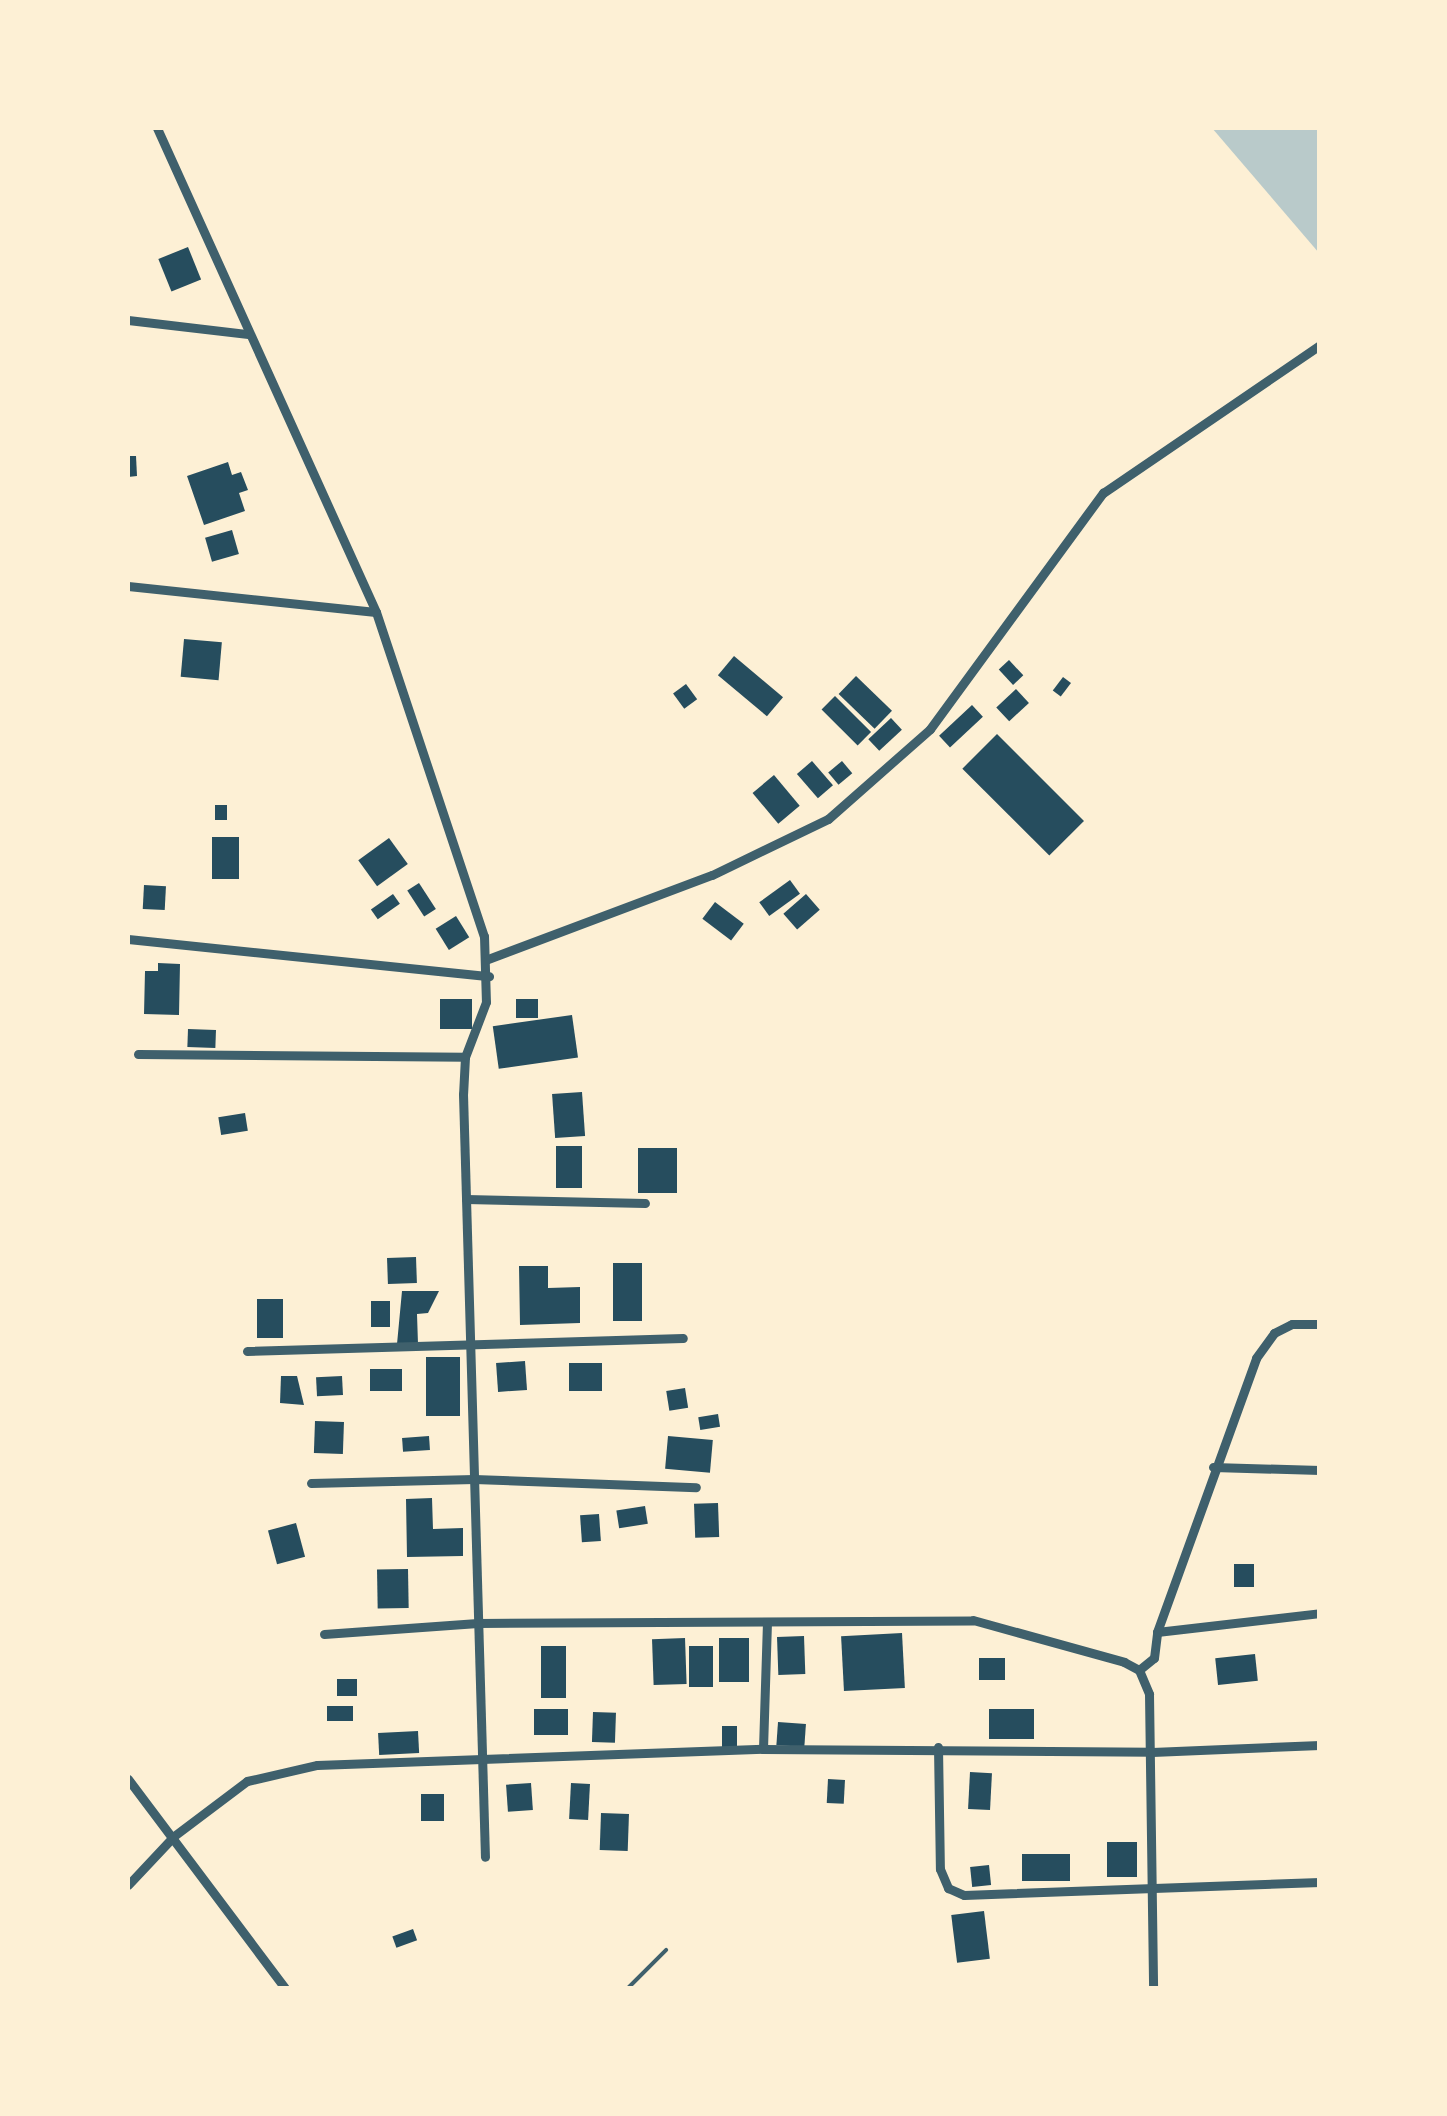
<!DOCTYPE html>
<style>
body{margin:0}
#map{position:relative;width:1447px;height:2116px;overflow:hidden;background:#fdf0d5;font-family:"Fira Sans Condensed",sans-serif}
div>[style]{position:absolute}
.green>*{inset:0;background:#b9caca}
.building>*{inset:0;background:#264d5e;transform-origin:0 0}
.service>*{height:4px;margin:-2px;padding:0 2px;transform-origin:2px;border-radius:2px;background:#3f606c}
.minor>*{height:9px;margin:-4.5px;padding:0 4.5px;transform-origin:4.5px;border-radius:4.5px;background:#3f606c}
span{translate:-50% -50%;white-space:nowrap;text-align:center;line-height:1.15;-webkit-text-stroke:8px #fdf0d5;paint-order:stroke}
.frame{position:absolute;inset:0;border:130px solid #fdf0d5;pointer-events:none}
</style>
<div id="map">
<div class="green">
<i style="clip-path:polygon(1212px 128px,1319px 128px,1319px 253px)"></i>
</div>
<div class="building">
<i style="left:188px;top:247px;width:35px;height:32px;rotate:68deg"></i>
<i style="clip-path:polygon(128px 456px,136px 456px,137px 476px,128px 477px)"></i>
<i style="clip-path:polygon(228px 462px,232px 475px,241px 472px,248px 490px,239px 493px,245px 511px,204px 525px,187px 476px)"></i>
<i style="left:232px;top:530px;width:25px;height:28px;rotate:74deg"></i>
<i style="left:184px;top:639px;width:38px;height:38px;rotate:5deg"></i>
<i style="left:734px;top:656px;width:64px;height:25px;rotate:40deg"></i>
<i style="left:1009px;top:660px;width:21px;height:14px;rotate:47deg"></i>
<i style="left:856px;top:676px;width:50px;height:25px;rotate:44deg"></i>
<i style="left:1063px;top:677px;width:10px;height:17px;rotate:37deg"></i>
<i style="left:686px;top:684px;width:19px;height:16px;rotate:54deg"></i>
<i style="left:1016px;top:689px;width:19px;height:27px;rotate:47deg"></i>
<i style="left:835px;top:696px;width:51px;height:19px;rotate:45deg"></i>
<i style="left:972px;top:705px;width:16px;height:45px;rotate:47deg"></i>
<i style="left:891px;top:718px;width:16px;height:31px;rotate:47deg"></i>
<i style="left:997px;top:734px;width:123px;height:49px;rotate:45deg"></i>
<i style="left:812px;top:761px;width:32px;height:20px;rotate:49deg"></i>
<i style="left:842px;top:761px;width:16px;height:18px;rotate:50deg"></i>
<i style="left:774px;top:775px;width:40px;height:28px;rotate:50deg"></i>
<i style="left:215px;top:805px;width:12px;height:15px"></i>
<i style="left:212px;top:837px;width:27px;height:42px"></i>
<i style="left:389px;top:838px;width:32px;height:38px;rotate:54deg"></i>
<i style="left:790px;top:880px;width:17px;height:38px;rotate:54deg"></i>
<i style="left:419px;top:883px;width:31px;height:14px;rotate:57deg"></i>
<i style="left:144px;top:885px;width:22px;height:24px;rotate:3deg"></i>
<i style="left:393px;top:894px;width:12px;height:27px;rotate:55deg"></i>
<i style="left:806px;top:894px;width:21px;height:30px;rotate:49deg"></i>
<i style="left:715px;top:902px;width:36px;height:21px;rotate:37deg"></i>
<i style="left:456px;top:916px;width:25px;height:24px;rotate:58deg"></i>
<i style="clip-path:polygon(158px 963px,180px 964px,179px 1015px,144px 1014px,145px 971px,158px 971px)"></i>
<i style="left:472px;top:999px;width:30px;height:32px;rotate:90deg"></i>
<i style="left:516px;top:999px;width:22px;height:19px"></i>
<i style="left:572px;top:1015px;width:43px;height:80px;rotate:82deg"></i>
<i style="left:188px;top:1029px;width:28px;height:18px;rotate:2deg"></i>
<i style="left:582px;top:1092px;width:44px;height:30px;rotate:86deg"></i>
<i style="left:245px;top:1113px;width:18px;height:27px;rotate:81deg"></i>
<i style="left:556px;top:1146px;width:26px;height:42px"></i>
<i style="left:638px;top:1148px;width:39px;height:45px"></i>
<i style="left:416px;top:1257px;width:26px;height:29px;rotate:88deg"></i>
<i style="left:613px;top:1263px;width:29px;height:58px"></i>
<i style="clip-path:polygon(519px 1266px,548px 1266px,548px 1288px,580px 1287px,580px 1323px,520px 1325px)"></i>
<i style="clip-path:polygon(402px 1291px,439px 1291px,428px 1313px,417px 1314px,418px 1344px,397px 1344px)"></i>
<i style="left:257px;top:1299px;width:26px;height:39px"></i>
<i style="left:371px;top:1301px;width:19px;height:26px"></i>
<i style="left:426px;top:1357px;width:34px;height:59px"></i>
<i style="left:525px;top:1361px;width:29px;height:29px;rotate:86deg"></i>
<i style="left:569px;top:1363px;width:33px;height:28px"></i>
<i style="left:402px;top:1369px;width:22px;height:32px;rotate:90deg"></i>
<i style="clip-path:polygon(281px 1376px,297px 1376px,304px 1405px,280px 1403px)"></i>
<i style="left:342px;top:1376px;width:19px;height:26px;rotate:87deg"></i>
<i style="left:685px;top:1388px;width:20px;height:19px;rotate:81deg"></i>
<i style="left:718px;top:1414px;width:13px;height:20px;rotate:81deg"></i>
<i style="left:315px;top:1421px;width:29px;height:32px;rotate:2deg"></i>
<i style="left:429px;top:1436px;width:14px;height:27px;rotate:86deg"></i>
<i style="left:668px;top:1436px;width:45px;height:33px;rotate:5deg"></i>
<i style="clip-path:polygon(432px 1498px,433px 1529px,463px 1528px,463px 1556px,407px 1557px,406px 1499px)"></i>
<i style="left:718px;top:1503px;width:34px;height:24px;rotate:88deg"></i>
<i style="left:645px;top:1506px;width:18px;height:29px;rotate:81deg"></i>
<i style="left:599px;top:1514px;width:27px;height:19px;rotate:86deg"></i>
<i style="left:296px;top:1523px;width:35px;height:29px;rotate:75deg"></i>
<i style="left:1254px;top:1564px;width:23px;height:20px;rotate:90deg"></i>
<i style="left:408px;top:1569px;width:39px;height:31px;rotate:89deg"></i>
<i style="left:902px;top:1633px;width:55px;height:61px;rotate:87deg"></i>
<i style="left:804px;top:1636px;width:38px;height:27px;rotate:88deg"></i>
<i style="left:685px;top:1638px;width:46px;height:33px;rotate:88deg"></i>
<i style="left:719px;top:1638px;width:30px;height:44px"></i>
<i style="left:541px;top:1646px;width:25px;height:52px"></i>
<i style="left:689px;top:1646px;width:24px;height:41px"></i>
<i style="left:1255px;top:1654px;width:27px;height:40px;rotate:84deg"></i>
<i style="left:979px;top:1658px;width:26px;height:22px"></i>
<i style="left:337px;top:1679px;width:20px;height:17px"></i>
<i style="left:327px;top:1706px;width:26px;height:15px"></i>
<i style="left:534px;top:1709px;width:34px;height:26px"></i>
<i style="left:989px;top:1709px;width:45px;height:30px"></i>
<i style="left:593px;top:1712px;width:23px;height:30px;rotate:2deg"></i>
<i style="left:778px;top:1722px;width:28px;height:23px;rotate:4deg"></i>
<i style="left:722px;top:1726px;width:15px;height:21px"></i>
<i style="left:418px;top:1731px;width:22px;height:40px;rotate:87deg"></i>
<i style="left:970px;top:1772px;width:22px;height:37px;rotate:3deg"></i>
<i style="left:828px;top:1779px;width:17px;height:24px;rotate:3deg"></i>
<i style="left:531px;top:1783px;width:27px;height:25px;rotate:86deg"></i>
<i style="left:571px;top:1783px;width:19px;height:36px;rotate:3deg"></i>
<i style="left:421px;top:1794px;width:23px;height:27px"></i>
<i style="left:601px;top:1813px;width:28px;height:37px;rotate:2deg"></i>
<i style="left:1107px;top:1842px;width:30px;height:35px"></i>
<i style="left:1070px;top:1854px;width:27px;height:48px;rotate:90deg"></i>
<i style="left:989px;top:1865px;width:20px;height:19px;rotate:84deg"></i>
<i style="left:984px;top:1911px;width:48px;height:33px;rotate:83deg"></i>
<i style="left:413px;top:1929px;width:12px;height:22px;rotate:70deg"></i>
</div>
<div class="service">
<i style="left:628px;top:1988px;width:54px;rotate:-45deg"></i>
</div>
<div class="minor">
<i style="left:157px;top:128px;width:531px;rotate:65.65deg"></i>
<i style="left:376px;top:612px;width:342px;rotate:71.6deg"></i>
<i style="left:484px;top:936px;width:66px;rotate:88.3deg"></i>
<i style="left:486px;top:1002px;width:59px;rotate:110.9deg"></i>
<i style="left:465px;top:1057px;width:37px;rotate:93deg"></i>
<i style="left:463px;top:1094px;width:763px;rotate:88.35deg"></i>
<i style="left:128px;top:320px;width:121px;rotate:6.7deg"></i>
<i style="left:128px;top:586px;width:249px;rotate:6deg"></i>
<i style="left:128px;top:939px;width:363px;rotate:5.9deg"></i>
<i style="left:488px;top:959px;width:239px;rotate:-20.6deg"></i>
<i style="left:712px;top:875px;width:129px;rotate:-25.8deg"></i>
<i style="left:828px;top:819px;width:136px;rotate:-41.4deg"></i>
<i style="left:930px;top:729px;width:293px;rotate:-53.8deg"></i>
<i style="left:1103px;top:493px;width:263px;rotate:-34.3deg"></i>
<i style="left:138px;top:1054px;width:327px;rotate:0.5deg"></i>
<i style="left:466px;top:1199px;width:179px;rotate:1.3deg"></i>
<i style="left:247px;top:1351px;width:436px;rotate:-1.7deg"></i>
<i style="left:1213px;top:1467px;width:107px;rotate:1.6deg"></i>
<i style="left:311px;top:1483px;width:163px;rotate:-1.4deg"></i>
<i style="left:474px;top:1479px;width:222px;rotate:2.1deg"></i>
<i style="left:1157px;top:1632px;width:164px;rotate:-6.6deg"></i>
<i style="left:324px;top:1634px;width:154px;rotate:-4.1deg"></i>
<i style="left:478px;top:1623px;width:495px;rotate:-0.3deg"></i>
<i style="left:973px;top:1620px;width:157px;rotate:15.5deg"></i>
<i style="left:1124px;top:1662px;width:17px;rotate:28deg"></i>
<i style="left:1139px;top:1670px;width:26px;rotate:67deg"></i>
<i style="left:1149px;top:1694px;width:294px;rotate:89.2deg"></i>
<i style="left:1139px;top:1670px;width:19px;rotate:-39deg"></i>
<i style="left:1154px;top:1658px;width:26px;rotate:-83deg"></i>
<i style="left:1157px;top:1632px;width:291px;rotate:-70.1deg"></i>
<i style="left:1256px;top:1358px;width:31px;rotate:-54deg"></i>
<i style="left:1274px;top:1333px;width:20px;rotate:-27deg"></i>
<i style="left:1292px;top:1324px;width:28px"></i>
<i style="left:938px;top:1747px;width:122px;rotate:89.1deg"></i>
<i style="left:940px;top:1869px;width:21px;rotate:67deg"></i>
<i style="left:948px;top:1888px;width:17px;rotate:24deg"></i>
<i style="left:964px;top:1895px;width:356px;rotate:-2.1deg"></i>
<i style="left:763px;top:1749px;width:127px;rotate:-88.2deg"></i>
<i style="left:128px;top:1779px;width:261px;rotate:53.1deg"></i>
<i style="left:128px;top:1885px;width:67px;rotate:-46.8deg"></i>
<i style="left:174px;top:1836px;width:91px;rotate:-37deg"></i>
<i style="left:247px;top:1781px;width:72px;rotate:-12.9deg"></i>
<i style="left:317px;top:1765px;width:446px;rotate:-2.1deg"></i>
<i style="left:763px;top:1749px;width:389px;rotate:0.4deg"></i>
<i style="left:1152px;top:1752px;width:168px;rotate:-2.4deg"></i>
</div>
<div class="frame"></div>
</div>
